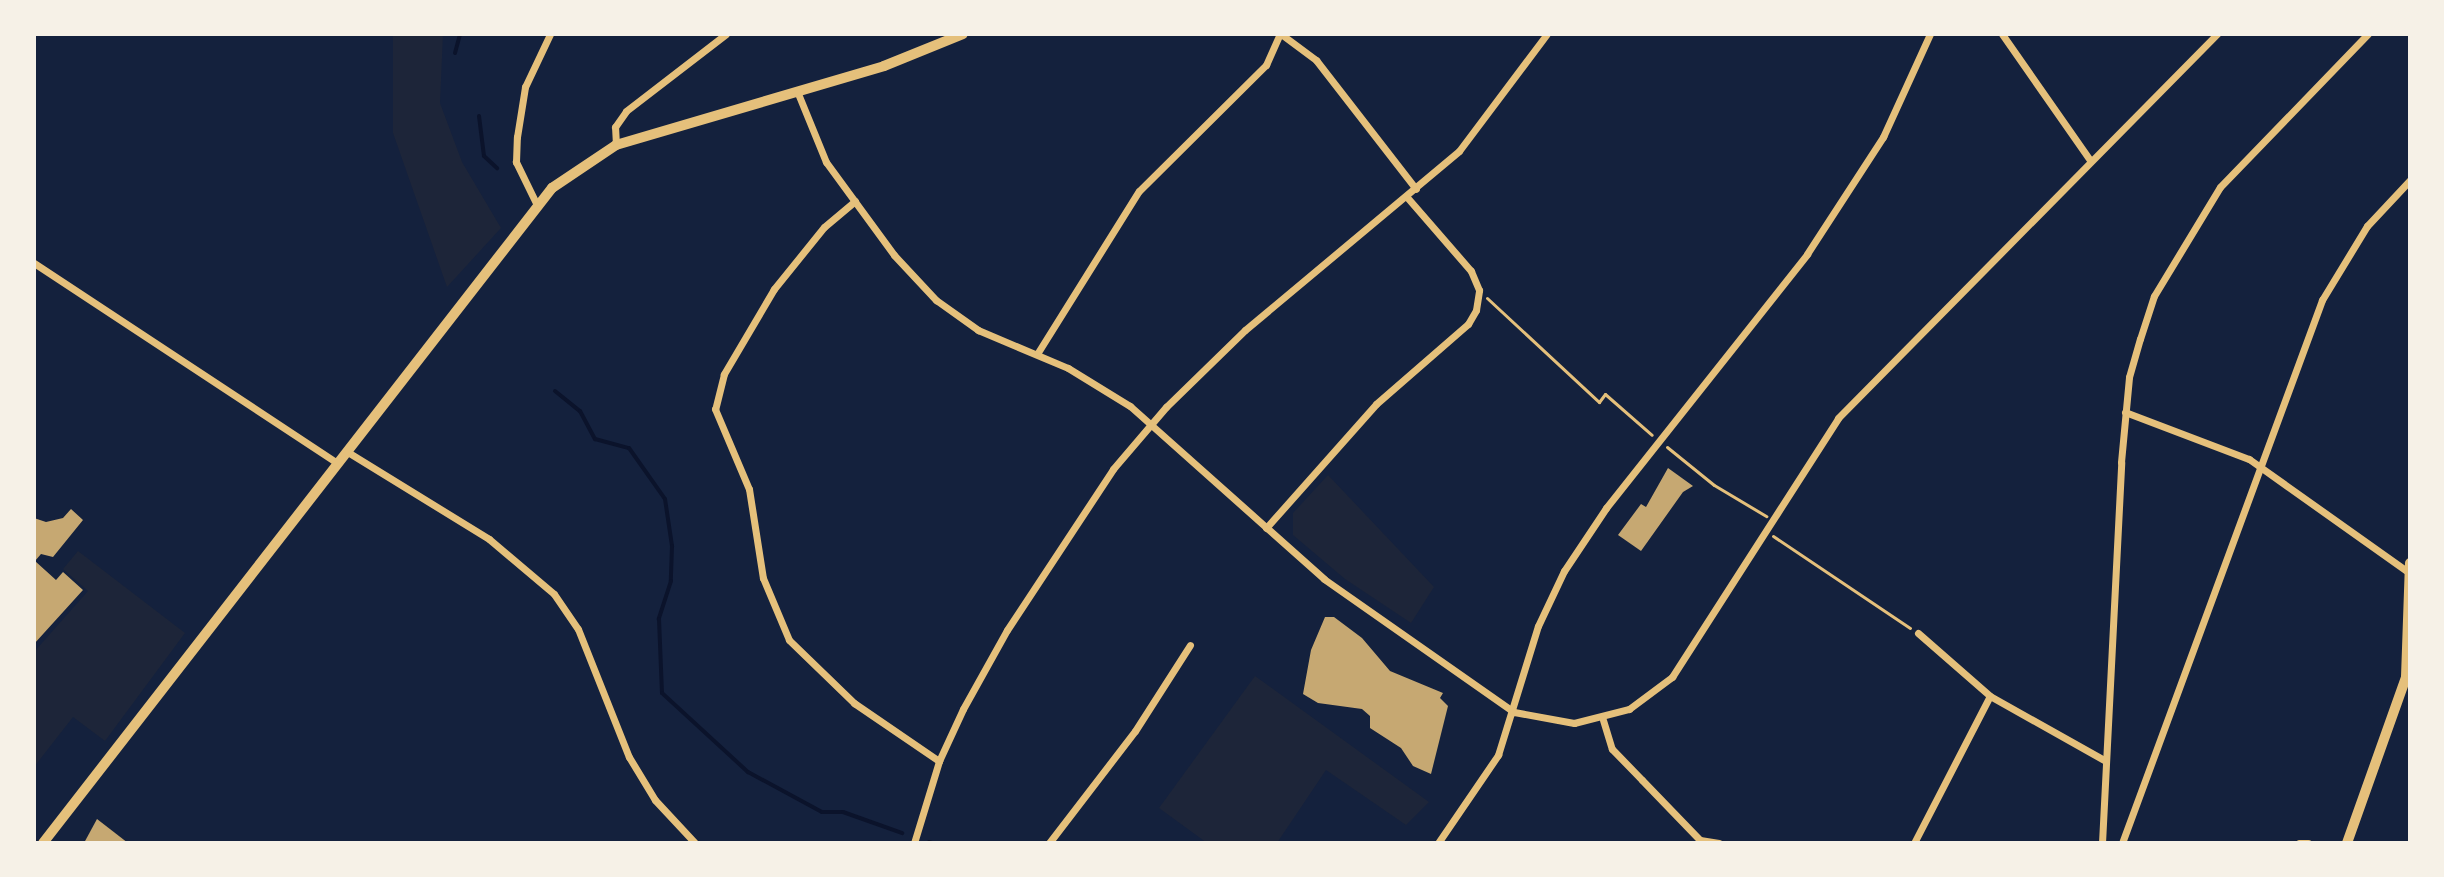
<!DOCTYPE html>
<style>
body{margin:0}
#map{position:relative;width:2444px;height:877px;overflow:hidden;background:#14213d;font-family:"Open Sans",sans-serif}
div>[style]{position:absolute}
.green>*{inset:0;background:#1d2539}
.stream>*{height:4px;margin:-2px;padding:0 2px;transform-origin:2px;border-radius:2px;background:#0b132b}
.building>*{inset:0;background:#c6a872}
.path>*{height:3px;margin:-1.5px;padding:0 1.5px;transform-origin:1.5px;border-radius:1.5px;background:#e5c07b}
.minor>*{height:7px;margin:-3.5px;padding:0 3.5px;transform-origin:3.5px;border-radius:3.5px;background:#e5c07b}
.secondary>*{height:10px;margin:-5px;padding:0 5px;transform-origin:5px;border-radius:5px;background:#e5c07b}
span{translate:-50% -50%;white-space:nowrap;text-align:center;line-height:1.15;-webkit-text-stroke:6px #f6f1e7;paint-order:stroke}
.frame{position:absolute;inset:0;border:36px solid #f6f1e7;pointer-events:none}
</style>
<div id="map">
<div class="green">
<i style="clip-path:polygon(393px 34px,443px 34px,440px 103px,462px 162px,501px 228px,447px 287px,393px 133px)"></i>
<i style="clip-path:polygon(1328px 475px,1434px 587px,1411px 623px,1345px 579px,1293px 535px,1293px 513px)"></i>
<i style="clip-path:polygon(78px 551px,185px 633px,105px 741px,73px 717px,34px 767px,34px 652px,88px 591px,63px 569px)"></i>
<i style="clip-path:polygon(1255px 676px,1429px 802px,1406px 825px,1326px 770px,1277px 843px,1207px 843px,1159px 808px)"></i>
</div>
<div class="stream">
<i style="left:455px;top:53px;width:20px;rotate:-75deg"></i>
<i style="left:479px;top:116px;width:40px;rotate:82.9deg"></i>
<i style="left:484px;top:156px;width:18px;rotate:43deg"></i>
<i style="left:555px;top:391px;width:32px;rotate:39deg"></i>
<i style="left:580px;top:411px;width:32px;rotate:62deg"></i>
<i style="left:595px;top:439px;width:35px;rotate:15deg"></i>
<i style="left:629px;top:448px;width:62px;rotate:54.8deg"></i>
<i style="left:665px;top:499px;width:48px;rotate:81.5deg"></i>
<i style="left:672px;top:546px;width:35px;rotate:92deg"></i>
<i style="left:671px;top:581px;width:40px;rotate:108deg"></i>
<i style="left:659px;top:619px;width:74px;rotate:87.7deg"></i>
<i style="left:662px;top:693px;width:117px;rotate:42.6deg"></i>
<i style="left:748px;top:772px;width:84px;rotate:28.4deg"></i>
<i style="left:822px;top:812px;width:21px"></i>
<i style="left:843px;top:812px;width:63px;rotate:19.6deg"></i>
<i style="left:929px;top:842px;width:3px;rotate:18deg"></i>
</div>
<div class="building">
<i style="clip-path:polygon(1668px 468px,1693px 486px,1683px 492px,1641px 551px,1618px 535px,1641px 504px,1646px 507px)"></i>
<i style="clip-path:polygon(71px 509px,83px 520px,53px 557px,41px 554px,35px 561px,56px 580px,63px 572px,83px 590px,34px 644px,34px 518px,46px 522px,63px 518px)"></i>
<i style="clip-path:polygon(1325px 617px,1334px 617px,1362px 638px,1390px 671px,1443px 693px,1440px 698px,1448px 706px,1431px 774px,1413px 766px,1401px 748px,1370px 728px,1370px 716px,1362px 709px,1318px 703px,1303px 694px,1311px 650px)"></i>
<i style="clip-path:polygon(97px 819px,128px 843px,84px 843px)"></i>
</div>
<div class="path">
<i style="left:1487px;top:298px;width:153px;rotate:42.9deg"></i>
<i style="left:1599px;top:402px;width:10px;rotate:-53deg"></i>
<i style="left:1605px;top:394px;width:62px;rotate:41.1deg"></i>
<i style="left:1667px;top:447px;width:60px;rotate:39deg"></i>
<i style="left:1714px;top:485px;width:61px;rotate:30.8deg"></i>
<i style="left:1773px;top:536px;width:165px;rotate:33.9deg"></i>
</div>
<div class="minor">
<i style="left:1281px;top:34px;width:44px;rotate:36.6deg"></i>
<i style="left:1316px;top:60px;width:163px;rotate:52.2deg"></i>
<i style="left:2002px;top:34px;width:154px;rotate:55.1deg"></i>
<i style="left:797px;top:91px;width:77px;rotate:67.8deg"></i>
<i style="left:826px;top:162px;width:115px;rotate:53.8deg"></i>
<i style="left:894px;top:255px;width:62px;rotate:47deg"></i>
<i style="left:936px;top:300px;width:52px;rotate:35.5deg"></i>
<i style="left:978px;top:330px;width:98px;rotate:22.9deg"></i>
<i style="left:1068px;top:368px;width:73px;rotate:31.5deg"></i>
<i style="left:1130px;top:406px;width:260px;rotate:41.7deg"></i>
<i style="left:1324px;top:579px;width:232px;rotate:35deg"></i>
<i style="left:1514px;top:712px;width:61px;rotate:10.4deg"></i>
<i style="left:1574px;top:723px;width:57px;rotate:-14.3deg"></i>
<i style="left:1629px;top:709px;width:54px;rotate:-36.7deg"></i>
<i style="left:1672px;top:677px;width:308px;rotate:-57.3deg"></i>
<i style="left:1838px;top:418px;width:540px;rotate:-45.38deg"></i>
<i style="left:616px;top:145px;width:18px;rotate:-93deg"></i>
<i style="left:615px;top:127px;width:19px;rotate:-55deg"></i>
<i style="left:626px;top:111px;width:126px;rotate:-37.6deg"></i>
<i style="left:855px;top:201px;width:40px;rotate:140deg"></i>
<i style="left:824px;top:227px;width:80px;rotate:128.9deg"></i>
<i style="left:774px;top:289px;width:99px;rotate:120.5deg"></i>
<i style="left:724px;top:374px;width:36px;rotate:104deg"></i>
<i style="left:715px;top:409px;width:87px;rotate:67deg"></i>
<i style="left:749px;top:489px;width:90px;rotate:81.1deg"></i>
<i style="left:763px;top:578px;width:67px;rotate:67.2deg"></i>
<i style="left:789px;top:640px;width:91px;rotate:44.1deg"></i>
<i style="left:854px;top:703px;width:103px;rotate:34.3deg"></i>
<i style="left:536px;top:203px;width:46px;rotate:-116deg"></i>
<i style="left:516px;top:162px;width:25px;rotate:-88deg"></i>
<i style="left:517px;top:137px;width:51px;rotate:-80.9deg"></i>
<i style="left:525px;top:87px;width:59px;rotate:-64.7deg"></i>
<i style="left:34px;top:263px;width:363px;rotate:33.4deg"></i>
<i style="left:1037px;top:354px;width:192px;rotate:-58deg"></i>
<i style="left:1139px;top:191px;width:179px;rotate:-44.8deg"></i>
<i style="left:1266px;top:65px;width:34px;rotate:-66deg"></i>
<i style="left:2125px;top:412px;width:133px;rotate:20.8deg"></i>
<i style="left:2249px;top:459px;width:195px;rotate:35.4deg"></i>
<i style="left:346px;top:451px;width:168px;rotate:31.6deg"></i>
<i style="left:489px;top:539px;width:85px;rotate:40.2deg"></i>
<i style="left:554px;top:594px;width:42px;rotate:55.6deg"></i>
<i style="left:578px;top:629px;width:138px;rotate:68.3deg"></i>
<i style="left:629px;top:757px;width:50px;rotate:58.8deg"></i>
<i style="left:655px;top:800px;width:59px;rotate:47.1deg"></i>
<i style="left:1266px;top:528px;width:166px;rotate:-48.4deg"></i>
<i style="left:1376px;top:404px;width:122px;rotate:-41deg"></i>
<i style="left:1468px;top:324px;width:16px;rotate:-60deg"></i>
<i style="left:1476px;top:310px;width:20px;rotate:-81deg"></i>
<i style="left:1479px;top:290px;width:21px;rotate:-113deg"></i>
<i style="left:1471px;top:271px;width:98px;rotate:-130.9deg"></i>
<i style="left:1918px;top:633px;width:96px;rotate:41.2deg"></i>
<i style="left:1990px;top:696px;width:131px;rotate:29.3deg"></i>
<i style="left:1603px;top:720px;width:30px;rotate:73deg"></i>
<i style="left:1612px;top:749px;width:43px;rotate:45.9deg"></i>
<i style="left:1642px;top:780px;width:83px;rotate:46deg"></i>
<i style="left:1700px;top:840px;width:19px;rotate:9deg"></i>
<i style="left:914px;top:843px;width:86px;rotate:-73deg"></i>
<i style="left:939px;top:761px;width:57px;rotate:-65.2deg"></i>
<i style="left:963px;top:709px;width:90px;rotate:-60.9deg"></i>
<i style="left:1007px;top:630px;width:193px;rotate:-56.6deg"></i>
<i style="left:1113px;top:469px;width:82px;rotate:-49.5deg"></i>
<i style="left:1166px;top:407px;width:110px;rotate:-44.3deg"></i>
<i style="left:1245px;top:330px;width:279px;rotate:-39.9deg"></i>
<i style="left:1459px;top:151px;width:146px;rotate:-53.1deg"></i>
<i style="left:1049px;top:843px;width:141px;rotate:-52.5deg"></i>
<i style="left:1135px;top:731px;width:102px;rotate:-57.4deg"></i>
<i style="left:1438px;top:843px;width:107px;rotate:-55.7deg"></i>
<i style="left:1498px;top:755px;width:135px;rotate:-72.8deg"></i>
<i style="left:1538px;top:626px;width:61px;rotate:-64.7deg"></i>
<i style="left:1564px;top:571px;width:76px;rotate:-56.3deg"></i>
<i style="left:1606px;top:508px;width:324px;rotate:-51.6deg"></i>
<i style="left:1807px;top:254px;width:140px;rotate:-57deg"></i>
<i style="left:1883px;top:137px;width:113px;rotate:-65.5deg"></i>
<i style="left:1914px;top:843px;width:165px;rotate:-62.7deg"></i>
<i style="left:2102px;top:843px;width:381px;rotate:-87.1deg"></i>
<i style="left:2121px;top:462px;width:85px;rotate:-84.6deg"></i>
<i style="left:2129px;top:377px;width:40px;rotate:-74deg"></i>
<i style="left:2140px;top:339px;width:45px;rotate:-72deg"></i>
<i style="left:2154px;top:296px;width:127px;rotate:-58.8deg"></i>
<i style="left:2220px;top:187px;width:213px;rotate:-46deg"></i>
<i style="left:2122px;top:843px;width:579px;rotate:-69.78deg"></i>
<i style="left:2322px;top:300px;width:87px;rotate:-58.7deg"></i>
<i style="left:2367px;top:226px;width:63px;rotate:-46.9deg"></i>
<i style="left:2299px;top:843px;width:9px"></i>
</div>
<div class="secondary">
<i style="left:43px;top:843px;width:830px;rotate:-52.15deg"></i>
<i style="left:552px;top:188px;width:77px;rotate:-33.9deg"></i>
<i style="left:616px;top:145px;width:279px;rotate:-16.4deg"></i>
<i style="left:884px;top:66px;width:85px;rotate:-22.1deg"></i>
<i style="left:2347px;top:843px;width:176px;rotate:-70.4deg"></i>
<i style="left:2406px;top:677px;width:114px;rotate:-88deg"></i>
</div>
<div class="frame"></div>
</div>
